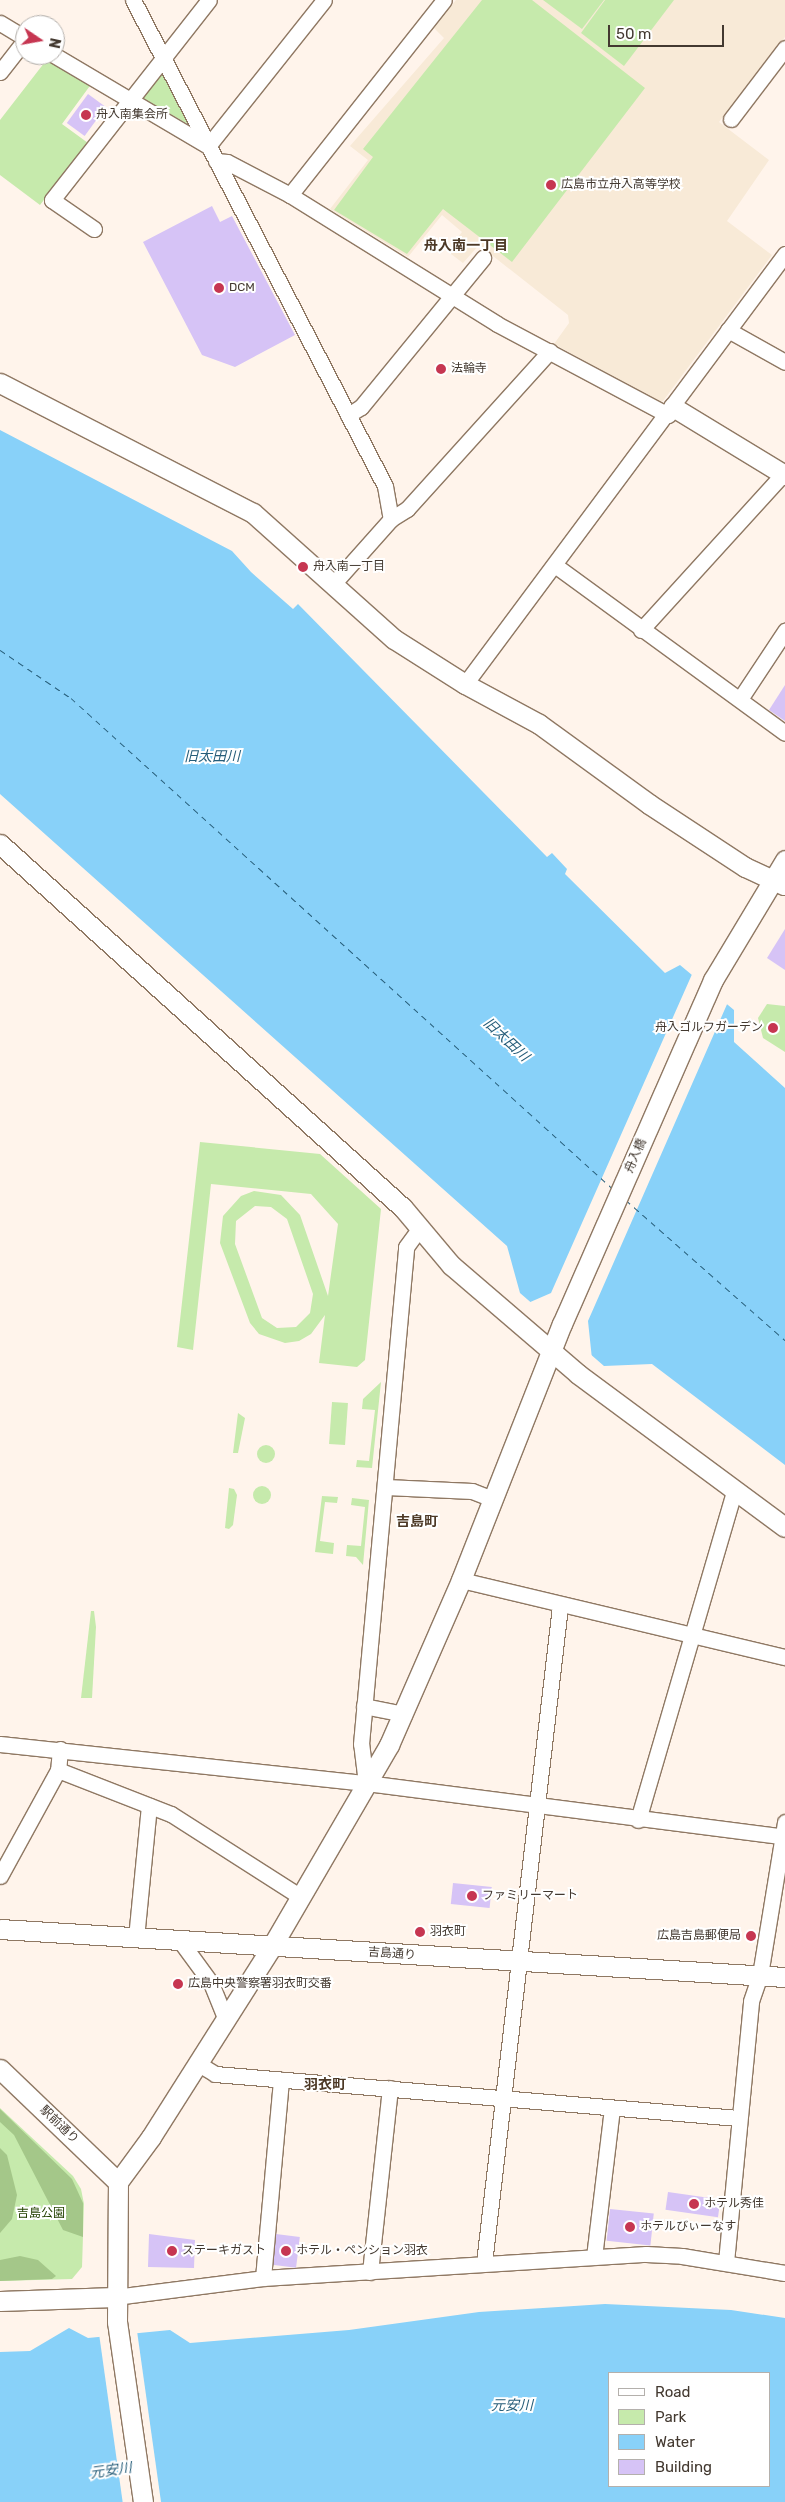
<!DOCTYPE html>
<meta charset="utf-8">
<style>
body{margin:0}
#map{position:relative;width:785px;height:2502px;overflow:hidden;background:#fff4eb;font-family:Rubik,"Noto Sans JP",sans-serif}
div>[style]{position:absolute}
.education>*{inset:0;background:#f8ead7}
.green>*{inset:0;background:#c6eaac;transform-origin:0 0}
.round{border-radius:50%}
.forest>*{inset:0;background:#a4c789}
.water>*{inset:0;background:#88d1f9}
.pier>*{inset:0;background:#fff4eb;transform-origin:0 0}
.ferry>*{height:1px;margin-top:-0.5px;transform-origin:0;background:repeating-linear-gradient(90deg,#265d79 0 6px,transparent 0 11px)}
.building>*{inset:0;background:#d6c3f6;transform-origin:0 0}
.roads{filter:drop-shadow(1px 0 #8f7863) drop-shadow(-1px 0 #8f7863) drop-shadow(0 1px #8f7863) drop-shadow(0 -1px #8f7863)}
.minor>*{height:15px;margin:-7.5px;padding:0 7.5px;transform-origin:7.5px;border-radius:7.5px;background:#fff}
.tertiary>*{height:19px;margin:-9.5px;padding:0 9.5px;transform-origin:9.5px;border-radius:9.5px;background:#fff}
.dots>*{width:14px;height:14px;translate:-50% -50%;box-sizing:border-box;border:2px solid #fff;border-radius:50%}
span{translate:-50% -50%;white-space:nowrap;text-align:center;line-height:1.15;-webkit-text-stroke:4px #fff;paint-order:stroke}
.poi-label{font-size:12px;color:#433930}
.left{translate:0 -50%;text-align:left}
.right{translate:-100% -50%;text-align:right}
.street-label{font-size:12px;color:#433930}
.park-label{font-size:12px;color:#234100}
.neighbourhood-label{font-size:14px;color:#4c3825;font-weight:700}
.water-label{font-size:14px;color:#265d79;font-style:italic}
.legend{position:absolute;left:608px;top:2372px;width:162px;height:115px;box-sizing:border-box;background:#fff;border:1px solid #b4b0ac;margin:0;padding:6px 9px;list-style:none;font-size:15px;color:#433930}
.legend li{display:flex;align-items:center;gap:10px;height:25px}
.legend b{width:25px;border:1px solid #b4b0ac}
.north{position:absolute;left:15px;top:15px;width:50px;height:50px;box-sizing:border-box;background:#fff;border:1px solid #b4b0ac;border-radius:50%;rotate:102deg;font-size:14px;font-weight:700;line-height:20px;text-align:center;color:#433930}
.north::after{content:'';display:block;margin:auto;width:18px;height:22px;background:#c63651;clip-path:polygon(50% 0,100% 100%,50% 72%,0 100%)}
.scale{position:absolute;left:608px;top:25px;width:116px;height:22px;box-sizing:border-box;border:2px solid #433930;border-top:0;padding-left:6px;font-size:15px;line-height:18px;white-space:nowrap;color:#433930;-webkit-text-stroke:4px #fff;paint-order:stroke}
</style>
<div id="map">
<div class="education">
<i style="clip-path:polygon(456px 0,785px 0,785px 37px,719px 122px,769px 160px,727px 221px,772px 255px,663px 401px,658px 402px,554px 344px,569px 323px,568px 315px,479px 245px,463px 263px,447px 251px,462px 232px,442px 215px,408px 257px,330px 209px,368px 160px,350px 146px,444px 38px,434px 28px)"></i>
</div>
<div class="green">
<i style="clip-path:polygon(482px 0,532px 0,645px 88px,512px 262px,443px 209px,407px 254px,334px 210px,373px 157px,363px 149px)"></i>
<i style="clip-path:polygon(543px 0,604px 0,582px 29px)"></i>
<i style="clip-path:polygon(605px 0,674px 0,624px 66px,581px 33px)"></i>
<i style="clip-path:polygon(48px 58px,92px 83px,62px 124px,88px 143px,40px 205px,0 175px,0 120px)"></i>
<i style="clip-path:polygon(159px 72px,163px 72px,191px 121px,188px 124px,144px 99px,142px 95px)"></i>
<i style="clip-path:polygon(767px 1004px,785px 1006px,785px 1052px,763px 1038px,758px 1018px)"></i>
<i style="clip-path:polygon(evenodd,200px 1142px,320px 1154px,381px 1209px,365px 1360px,357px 1367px,319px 1363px,325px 1315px,311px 1334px,299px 1341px,285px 1343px,259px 1334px,250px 1323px,220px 1243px,223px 1216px,241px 1196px,254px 1191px,281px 1195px,300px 1215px,328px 1296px,338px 1224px,311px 1194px,211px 1184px,193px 1350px,177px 1347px,200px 1142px,255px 1206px,271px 1207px,287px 1219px,313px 1294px,310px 1313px,296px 1327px,277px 1328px,262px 1318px,235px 1244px,236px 1221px,255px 1206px)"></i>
<i style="clip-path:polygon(381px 1382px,372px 1468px,356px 1467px,357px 1460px,369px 1461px,375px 1410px,362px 1409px,363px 1399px)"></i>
<i style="left:332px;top:1402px;width:16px;height:42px;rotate:4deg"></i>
<i style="clip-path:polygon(238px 1413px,245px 1418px,238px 1453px,233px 1453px)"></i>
<i class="round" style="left:257px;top:1445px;width:18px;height:18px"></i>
<i class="round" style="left:253px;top:1486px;width:18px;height:18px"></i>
<i style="clip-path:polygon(229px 1488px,234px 1489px,237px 1495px,233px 1525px,229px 1529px,225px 1528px)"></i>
<i style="clip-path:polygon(322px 1496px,338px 1497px,337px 1503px,325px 1502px,320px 1541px,334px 1543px,333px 1554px,315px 1552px)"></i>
<i style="clip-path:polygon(352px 1498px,369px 1500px,363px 1565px,356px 1557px,346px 1556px,347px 1545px,361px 1546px,365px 1507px,351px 1505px)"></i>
<i style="clip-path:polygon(91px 1611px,94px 1611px,96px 1627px,92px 1698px,81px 1698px)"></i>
<i style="clip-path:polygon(0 2108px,73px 2176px,81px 2189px,84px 2204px,82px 2267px,72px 2279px,0 2281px)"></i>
</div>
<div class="forest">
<i style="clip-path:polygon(0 2109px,72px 2179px,83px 2203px,83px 2237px,63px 2230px,14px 2135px,0 2122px)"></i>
<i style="clip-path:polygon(0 2148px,7px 2155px,17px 2195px,12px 2219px,0 2233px)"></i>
<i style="clip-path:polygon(20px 2256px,38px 2260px,56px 2276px,52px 2279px,0 2281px,0 2260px)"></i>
</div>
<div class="water">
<i style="clip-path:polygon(0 430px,232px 551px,251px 572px,293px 609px,298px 604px,547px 857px,552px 853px,567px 869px,565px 874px,665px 973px,680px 965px,734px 1010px,734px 1042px,785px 1088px,785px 1465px,652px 1364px,604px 1366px,520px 1293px,507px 1246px,0 794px)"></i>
<i style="clip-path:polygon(evenodd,605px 2304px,731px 2310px,785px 2318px,785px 2502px,0 2502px,0 2352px,30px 2351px,69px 2328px,88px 2338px,170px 2330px,190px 2343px,349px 2330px,479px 2312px,605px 2304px,609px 2373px,769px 2373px,769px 2486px,609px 2486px,609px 2373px)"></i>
</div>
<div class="pier">
<i style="clip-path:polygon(693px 972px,728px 1002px,588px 1321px,592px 1359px,528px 1303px,551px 1293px)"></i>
<i style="left:137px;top:2331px;width:173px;height:38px;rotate:82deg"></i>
</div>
<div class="ferry">
<i style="left:0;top:650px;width:86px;rotate:34.1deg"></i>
<i style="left:71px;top:698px;width:730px;rotate:42.17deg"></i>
<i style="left:626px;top:1200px;width:212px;rotate:41.4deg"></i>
</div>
<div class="building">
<i style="left:88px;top:94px;width:22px;height:36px;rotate:36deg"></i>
<i style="clip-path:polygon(212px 206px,220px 222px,232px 216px,295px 335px,235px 367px,202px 355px,143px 242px)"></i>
<i style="clip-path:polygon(785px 685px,785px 721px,769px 710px)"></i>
<i style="clip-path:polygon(785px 929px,785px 970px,767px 958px)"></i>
<i style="left:453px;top:1883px;width:39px;height:21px;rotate:6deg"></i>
<i style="left:668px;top:2192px;width:53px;height:18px;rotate:8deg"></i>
<i style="left:610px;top:2209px;width:44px;height:32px;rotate:6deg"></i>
<i style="clip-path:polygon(149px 2234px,195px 2240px,194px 2268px,148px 2267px)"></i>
<i style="left:276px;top:2234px;width:24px;height:31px;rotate:7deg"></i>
</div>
<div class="roads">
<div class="minor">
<i style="left:133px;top:0;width:547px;rotate:62.59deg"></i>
<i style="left:385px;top:486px;width:34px;rotate:80deg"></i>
<i style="left:391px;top:519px;width:86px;rotate:131.7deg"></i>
<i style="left:0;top:23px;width:29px;rotate:31deg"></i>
<i style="left:54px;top:55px;width:179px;rotate:30.6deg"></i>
<i style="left:208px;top:146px;width:186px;rotate:-51.5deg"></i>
<i style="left:0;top:72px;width:41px;rotate:-52deg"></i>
<i style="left:731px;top:119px;width:89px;rotate:-52.7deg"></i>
<i style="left:216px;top:161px;width:11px;rotate:5deg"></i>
<i style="left:227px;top:162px;width:71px;rotate:27.6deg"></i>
<i style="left:290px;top:195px;width:244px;rotate:31.9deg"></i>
<i style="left:497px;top:324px;width:194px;rotate:28deg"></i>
<i style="left:290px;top:195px;width:248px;rotate:-51.7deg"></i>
<i style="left:94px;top:229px;width:51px;rotate:-145.4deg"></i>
<i style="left:52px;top:200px;width:254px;rotate:-51.9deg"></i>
<i style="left:728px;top:330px;width:65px;rotate:29.3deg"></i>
<i style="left:348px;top:415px;width:15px;rotate:-32deg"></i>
<i style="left:361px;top:407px;width:193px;rotate:-50.7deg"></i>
<i style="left:391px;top:519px;width:19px;rotate:-32deg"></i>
<i style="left:407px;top:509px;width:213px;rotate:-47.9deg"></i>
<i style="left:556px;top:566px;width:283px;rotate:36.1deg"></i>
<i style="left:641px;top:630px;width:211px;rotate:-47.7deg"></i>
<i style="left:465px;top:684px;width:536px;rotate:-53.34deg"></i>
<i style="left:740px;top:699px;width:82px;rotate:-56.5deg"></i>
<i style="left:386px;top:1487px;width:86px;rotate:2.7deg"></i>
<i style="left:472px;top:1491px;width:22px;rotate:21deg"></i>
<i style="left:461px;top:1580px;width:333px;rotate:13.4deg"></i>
<i style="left:364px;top:1706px;width:41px;rotate:11.3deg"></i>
<i style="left:0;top:1744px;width:368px;rotate:6.1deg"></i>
<i style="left:366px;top:1783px;width:422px;rotate:7.3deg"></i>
<i style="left:60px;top:1749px;width:21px;rotate:95deg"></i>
<i style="left:58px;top:1770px;width:121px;rotate:21.3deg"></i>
<i style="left:171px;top:1814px;width:152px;rotate:32.6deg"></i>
<i style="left:366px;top:1783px;width:39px;rotate:-97deg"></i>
<i style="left:361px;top:1744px;width:499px;rotate:-84.8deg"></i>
<i style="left:406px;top:1247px;width:24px;rotate:-54deg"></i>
<i style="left:638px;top:1820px;width:342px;rotate:-73.7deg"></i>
<i style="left:0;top:1876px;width:121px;rotate:-61.3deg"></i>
<i style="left:136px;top:1938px;width:133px;rotate:-84.4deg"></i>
<i style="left:181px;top:1942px;width:51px;rotate:53.8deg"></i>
<i style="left:211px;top:1983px;width:38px;rotate:68deg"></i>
<i style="left:197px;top:2063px;width:21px;rotate:31deg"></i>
<i style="left:215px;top:2074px;width:525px;rotate:4.81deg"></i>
<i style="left:594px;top:2257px;width:150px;rotate:-83.1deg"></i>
<i style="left:726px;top:2262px;width:262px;rotate:-84.5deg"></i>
<i style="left:751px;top:2001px;width:28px;rotate:-71deg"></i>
<i style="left:760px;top:1975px;width:155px;rotate:-80.7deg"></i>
<i style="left:484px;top:2263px;width:661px;rotate:-83.4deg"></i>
<i style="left:370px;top:2272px;width:185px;rotate:-83.8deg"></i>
<i style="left:263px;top:2278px;width:199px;rotate:-84.8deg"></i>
<i style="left:115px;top:2297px;width:149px;rotate:-7.3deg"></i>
<i style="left:263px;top:2278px;width:384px;rotate:-3.6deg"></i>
<i style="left:646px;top:2254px;width:36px;rotate:3deg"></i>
<i style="left:682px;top:2256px;width:104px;rotate:9.4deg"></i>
</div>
<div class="tertiary">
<i style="left:0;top:383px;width:284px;rotate:27.2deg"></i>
<i style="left:253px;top:513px;width:189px;rotate:41.8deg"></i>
<i style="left:394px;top:639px;width:84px;rotate:32.4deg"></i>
<i style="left:465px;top:684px;width:84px;rotate:28.4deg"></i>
<i style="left:539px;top:724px;width:136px;rotate:36deg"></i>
<i style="left:649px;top:804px;width:115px;rotate:33.3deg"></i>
<i style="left:745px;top:867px;width:43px;rotate:24.8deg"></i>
<i style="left:673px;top:407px;width:131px;rotate:31.3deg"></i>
<i style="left:0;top:844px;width:543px;rotate:42.09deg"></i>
<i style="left:403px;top:1208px;width:75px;rotate:49.9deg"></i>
<i style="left:451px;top:1265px;width:167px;rotate:40.6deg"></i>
<i style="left:578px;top:1374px;width:257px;rotate:36.5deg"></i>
<i style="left:0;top:1929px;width:786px;rotate:3.5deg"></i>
<i style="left:0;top:2069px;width:163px;rotate:43.8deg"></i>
<i style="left:0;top:2301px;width:115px;rotate:-2deg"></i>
<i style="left:143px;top:2502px;width:182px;rotate:-98.2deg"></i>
<i style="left:117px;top:2322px;width:140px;rotate:-89.6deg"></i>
<i style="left:118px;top:2182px;width:56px;rotate:-53.7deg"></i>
<i style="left:151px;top:2137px;width:226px;rotate:-57.6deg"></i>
<i style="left:272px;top:1946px;width:233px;rotate:-59.8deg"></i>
<i style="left:389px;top:1745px;width:180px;rotate:-66.4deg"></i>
<i style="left:461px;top:1580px;width:275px;rotate:-68.5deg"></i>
<i style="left:562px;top:1324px;width:376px;rotate:-66.3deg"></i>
<i style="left:713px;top:980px;width:140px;rotate:-59deg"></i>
</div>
</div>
<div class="dots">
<i style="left:86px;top:115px;background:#c63651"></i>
<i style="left:551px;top:185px;background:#c63651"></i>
<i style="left:219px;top:288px;background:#c63651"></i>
<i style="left:441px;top:369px;background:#c63651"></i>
<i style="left:303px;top:567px;background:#c63651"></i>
<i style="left:773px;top:1028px;background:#c63651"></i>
<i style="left:472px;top:1896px;background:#c63651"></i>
<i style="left:420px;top:1932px;background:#c63651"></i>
<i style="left:751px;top:1936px;background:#c63651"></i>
<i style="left:178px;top:1984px;background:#c63651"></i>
<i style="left:694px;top:2204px;background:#c63651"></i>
<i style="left:630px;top:2227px;background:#c63651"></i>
<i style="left:172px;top:2251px;background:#c63651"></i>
<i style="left:286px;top:2251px;background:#c63651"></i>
</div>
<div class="poi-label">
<span class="left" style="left:96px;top:115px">舟入南集会所</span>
<span class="left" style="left:561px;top:185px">広島市立舟入高等学校</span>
<span class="left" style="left:229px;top:288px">DCM</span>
<span class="left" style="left:451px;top:369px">法輪寺</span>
<span class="left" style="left:313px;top:567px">舟入南一丁目</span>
<span class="right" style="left:763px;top:1028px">舟入ゴルフガーデン</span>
<span class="left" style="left:482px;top:1896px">ファミリーマート</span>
<span class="left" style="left:430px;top:1932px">羽衣町</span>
<span class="right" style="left:741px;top:1936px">広島吉島郵便局</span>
<span class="left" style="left:188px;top:1984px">広島中央警察署羽衣町交番</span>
<span class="left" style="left:704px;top:2204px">ホテル秀佳</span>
<span class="left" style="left:640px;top:2227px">ホテルびぃーなす</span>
<span class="left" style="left:182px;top:2251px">ステーキガスト</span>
<span class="left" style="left:296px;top:2251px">ホテル・ペンション羽衣</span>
</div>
<div class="street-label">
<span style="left:636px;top:1156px;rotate:-66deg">舟入橋</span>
<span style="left:392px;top:1954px;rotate:4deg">吉島通り</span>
<span style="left:59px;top:2125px;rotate:44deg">駅前通り</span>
</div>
<div class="park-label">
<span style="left:41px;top:2214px">吉島公園</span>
</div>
<div class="neighbourhood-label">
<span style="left:466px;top:246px">舟入南一丁目</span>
<span style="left:417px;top:1522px">吉島町</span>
<span style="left:325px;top:2085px">羽衣町</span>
</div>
<div class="water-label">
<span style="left:212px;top:757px">旧太田川</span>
<span style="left:506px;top:1040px;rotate:43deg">旧太田川</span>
<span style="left:512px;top:2406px">元安川</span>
<span style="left:111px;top:2471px;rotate:-8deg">元安川</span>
</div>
<ul class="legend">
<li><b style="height:6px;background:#fff"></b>Road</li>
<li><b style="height:14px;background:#c6eaac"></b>Park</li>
<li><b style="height:14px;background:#88d1f9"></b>Water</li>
<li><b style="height:14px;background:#d6c3f6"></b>Building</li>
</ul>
<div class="north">N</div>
<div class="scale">50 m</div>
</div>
